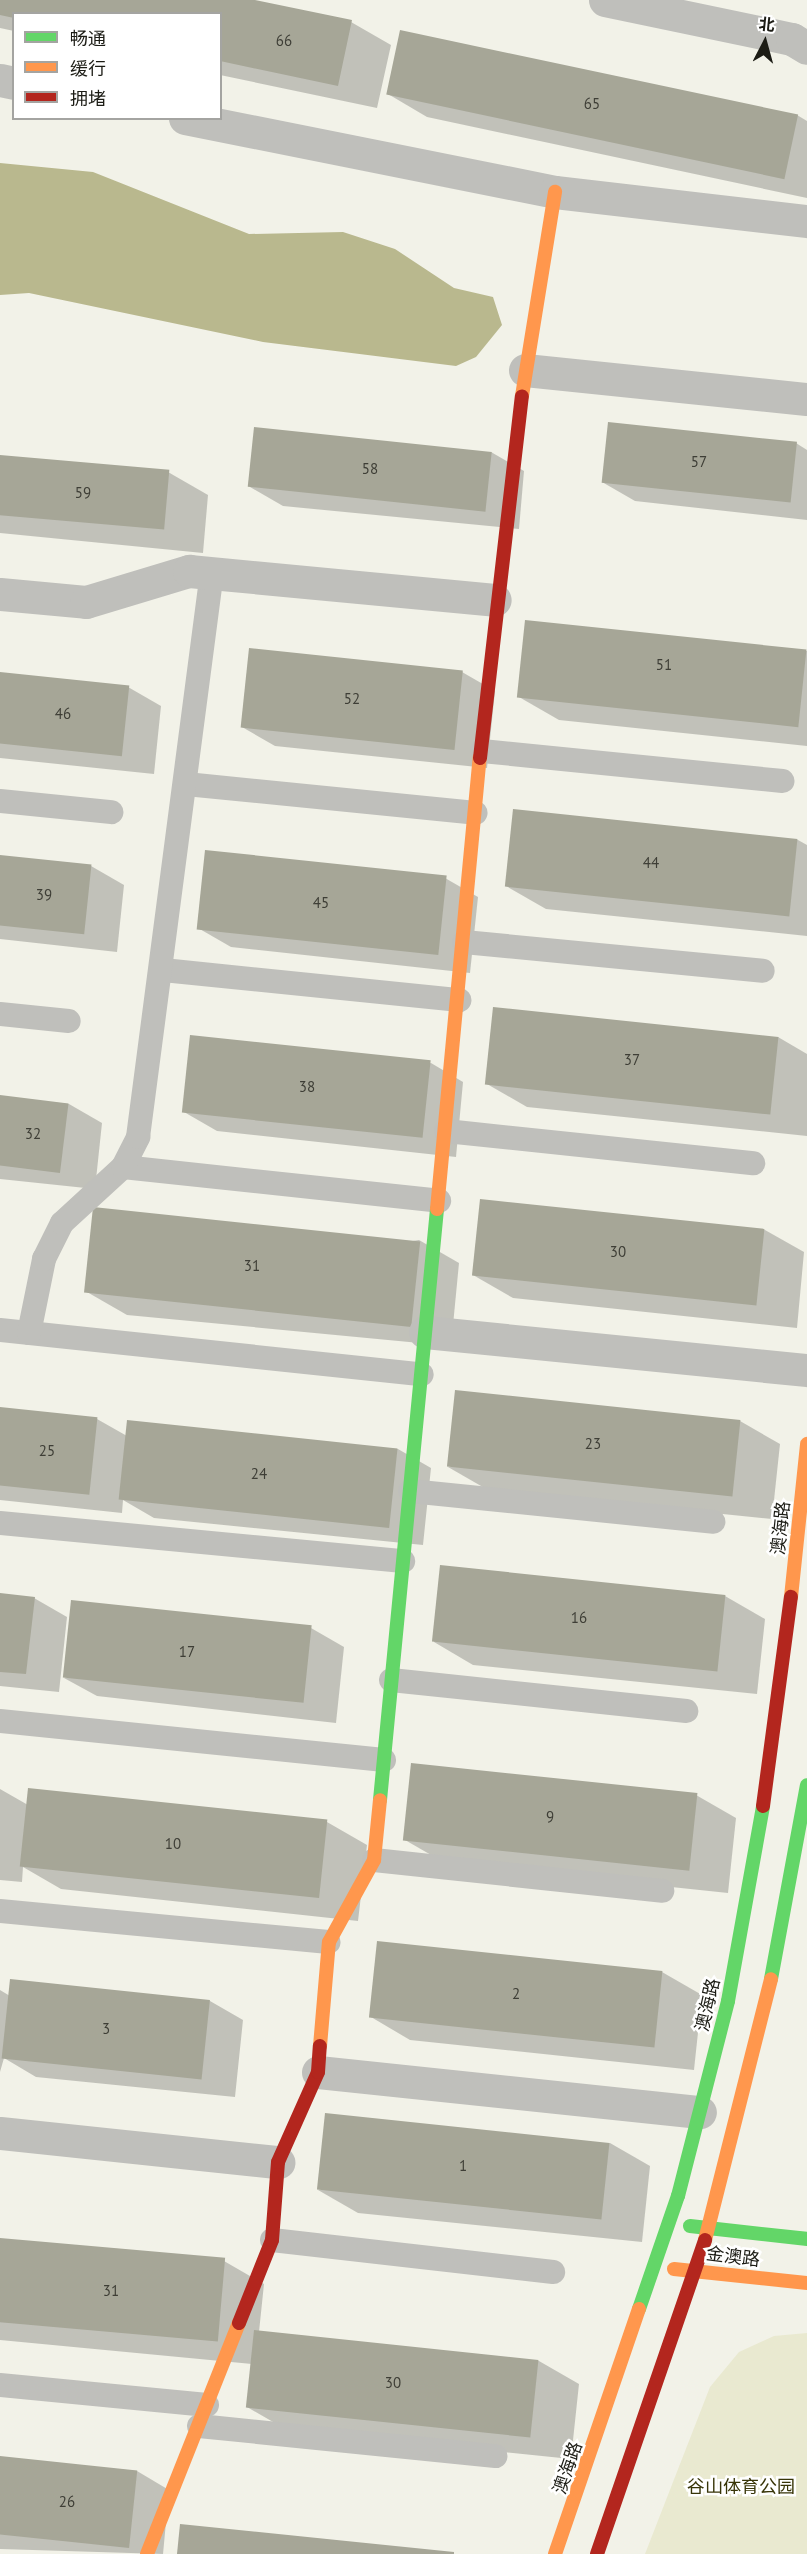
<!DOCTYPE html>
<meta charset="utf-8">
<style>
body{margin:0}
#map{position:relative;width:807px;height:2554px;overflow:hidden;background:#f2f2e8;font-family:"PT Sans","Noto Sans SC",sans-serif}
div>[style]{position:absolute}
.green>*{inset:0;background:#e9e9d0}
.water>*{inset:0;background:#b9b88e}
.shadow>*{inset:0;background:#0003}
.building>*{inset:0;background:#a6a697;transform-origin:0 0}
.lane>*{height:24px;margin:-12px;padding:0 12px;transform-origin:12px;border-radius:12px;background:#bfbfbb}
.street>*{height:33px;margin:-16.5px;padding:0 16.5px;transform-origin:16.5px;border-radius:16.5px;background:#bfbfbb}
.fast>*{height:14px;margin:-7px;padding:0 7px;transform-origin:7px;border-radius:7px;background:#63d668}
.slow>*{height:14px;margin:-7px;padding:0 7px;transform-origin:7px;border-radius:7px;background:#ff974d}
.jam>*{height:14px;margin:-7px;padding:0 7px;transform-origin:7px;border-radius:7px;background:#b3261e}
span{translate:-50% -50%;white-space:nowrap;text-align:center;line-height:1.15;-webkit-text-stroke:5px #fff;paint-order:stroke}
.number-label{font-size:15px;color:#3e3e36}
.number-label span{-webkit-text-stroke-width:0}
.street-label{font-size:18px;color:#1c1c15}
.park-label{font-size:18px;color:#383508}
.legend{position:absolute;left:12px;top:12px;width:210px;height:108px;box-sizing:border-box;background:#fff;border:2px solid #a4a4a1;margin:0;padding:8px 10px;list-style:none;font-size:18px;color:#1c1c15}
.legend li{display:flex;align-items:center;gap:12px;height:30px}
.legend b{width:30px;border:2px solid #a4a4a1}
.north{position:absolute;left:735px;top:12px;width:60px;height:60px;-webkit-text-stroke:4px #fff;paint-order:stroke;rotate:6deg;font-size:16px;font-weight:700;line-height:24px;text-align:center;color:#1c1c15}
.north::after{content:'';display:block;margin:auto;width:21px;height:27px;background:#1c1c15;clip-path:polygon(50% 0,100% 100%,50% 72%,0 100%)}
</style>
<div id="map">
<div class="green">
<i style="clip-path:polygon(807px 2333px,807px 2554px,645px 2554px,710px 2387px,739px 2352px,774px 2336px)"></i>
</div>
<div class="water">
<i style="clip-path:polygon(0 163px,93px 172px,249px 234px,343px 232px,395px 249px,454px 288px,493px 297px,502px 325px,476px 357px,456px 366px,263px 342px,29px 293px,0 295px)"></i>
</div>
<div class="shadow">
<i style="clip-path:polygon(0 0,248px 0,351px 22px,391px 45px,377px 108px,220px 75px,220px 14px,14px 14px,14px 31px,0 28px)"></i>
<i style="clip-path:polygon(388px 94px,797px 115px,807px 121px,807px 198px,427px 117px)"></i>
<i style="clip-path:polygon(796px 443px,807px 450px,807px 520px,635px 501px,602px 482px)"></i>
<i style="clip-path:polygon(491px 452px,524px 471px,519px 529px,283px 506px,250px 487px)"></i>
<i style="clip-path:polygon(0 456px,168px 472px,208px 495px,203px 553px,0 533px)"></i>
<i style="clip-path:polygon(526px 621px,807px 651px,807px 746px,559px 720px,519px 697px)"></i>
<i style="clip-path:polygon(462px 672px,495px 691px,487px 768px,275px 746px,242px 727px)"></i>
<i style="clip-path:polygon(0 674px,128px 687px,161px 706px,154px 774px,0 758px)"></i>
<i style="clip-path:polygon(514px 811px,798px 840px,807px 845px,807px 936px,546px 909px,506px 886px)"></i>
<i style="clip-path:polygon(0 857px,91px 866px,124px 885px,117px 952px,0 939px)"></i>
<i style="clip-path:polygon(445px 878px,478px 897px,470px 973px,231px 947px,198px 928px)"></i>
<i style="clip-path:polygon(778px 1037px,807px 1054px,807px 1136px,527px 1107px,487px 1084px)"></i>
<i style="clip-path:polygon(431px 1063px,463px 1082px,456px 1157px,217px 1131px,184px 1112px)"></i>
<i style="clip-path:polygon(0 1097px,69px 1104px,102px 1123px,95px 1189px,0 1179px)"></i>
<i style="clip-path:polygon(765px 1230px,804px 1252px,797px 1328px,513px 1298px,473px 1275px)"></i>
<i style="clip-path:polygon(419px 1240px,459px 1263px,451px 1346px,127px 1315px,87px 1292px)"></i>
<i style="clip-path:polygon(0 1408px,97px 1419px,127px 1436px,398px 1449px,431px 1468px,423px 1545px,154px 1518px,123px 1500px,122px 1513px,0 1500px)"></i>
<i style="clip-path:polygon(740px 1421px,780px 1444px,772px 1519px,488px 1490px,448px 1467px)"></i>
<i style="clip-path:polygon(441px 1566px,725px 1596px,765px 1619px,757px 1694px,473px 1665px,434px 1642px)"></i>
<i style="clip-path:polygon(0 1594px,34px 1598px,67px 1617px,59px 1692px,0 1686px)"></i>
<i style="clip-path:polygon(311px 1628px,344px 1647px,336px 1723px,97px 1696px,64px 1678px)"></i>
<i style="clip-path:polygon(0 1789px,28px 1805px,327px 1822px,367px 1845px,358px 1921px,61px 1889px,23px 1867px,22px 1882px,0 1880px)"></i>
<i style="clip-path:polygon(696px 1795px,736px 1818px,728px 1893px,445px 1863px,405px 1840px)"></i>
<i style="clip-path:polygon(662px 1972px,702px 1995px,694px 2070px,410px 2040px,371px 2017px)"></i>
<i style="clip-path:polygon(11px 1981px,210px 2001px,243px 2020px,235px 2097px,36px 2077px,4px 2058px,0 2072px,0 1990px,10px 1996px)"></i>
<i style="clip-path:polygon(610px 2143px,650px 2166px,642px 2242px,358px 2213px,318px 2190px)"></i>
<i style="clip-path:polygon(0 2239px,224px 2261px,264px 2284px,259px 2332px,539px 2361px,579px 2384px,571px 2459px,287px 2430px,247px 2407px,252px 2364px,0 2340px)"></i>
<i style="clip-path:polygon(0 2458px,137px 2471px,169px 2490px,163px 2554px,0 2549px)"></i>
</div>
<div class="building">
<i style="clip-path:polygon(0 0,255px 0,352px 20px,338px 86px,220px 61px,220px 14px,14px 18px,0 15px)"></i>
<i style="left:400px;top:30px;width:407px;height:66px;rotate:12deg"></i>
<i style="left:608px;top:422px;width:190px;height:61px;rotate:6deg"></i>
<i style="left:254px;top:427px;width:239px;height:60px;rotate:6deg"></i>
<i style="left:0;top:455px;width:170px;height:60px;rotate:5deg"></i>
<i style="left:525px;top:620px;width:283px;height:78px;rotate:6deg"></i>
<i style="left:249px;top:648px;width:215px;height:80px;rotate:6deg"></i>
<i style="left:0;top:672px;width:130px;height:71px;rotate:6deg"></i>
<i style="left:513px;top:809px;width:286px;height:78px;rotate:6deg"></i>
<i style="left:205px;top:850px;width:243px;height:80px;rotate:6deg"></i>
<i style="left:0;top:855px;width:92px;height:70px;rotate:6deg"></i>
<i style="left:493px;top:1007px;width:287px;height:78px;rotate:6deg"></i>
<i style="left:190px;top:1035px;width:242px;height:78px;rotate:6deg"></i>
<i style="left:0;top:1095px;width:69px;height:70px;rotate:7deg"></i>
<i style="left:480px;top:1199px;width:286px;height:77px;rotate:6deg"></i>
<i style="left:93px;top:1207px;width:329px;height:86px;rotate:6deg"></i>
<i style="left:455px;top:1390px;width:287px;height:77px;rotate:6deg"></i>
<i style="left:0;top:1407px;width:98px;height:78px;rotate:6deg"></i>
<i style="left:127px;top:1420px;width:272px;height:80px;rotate:6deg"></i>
<i style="left:440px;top:1565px;width:287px;height:77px;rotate:6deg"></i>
<i style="clip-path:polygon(0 1593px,35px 1597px,26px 1674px,0 1672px)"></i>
<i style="left:71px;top:1600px;width:242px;height:78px;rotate:6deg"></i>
<i style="left:411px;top:1763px;width:288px;height:78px;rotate:6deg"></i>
<i style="left:28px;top:1788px;width:301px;height:79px;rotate:6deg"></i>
<i style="left:377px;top:1941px;width:287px;height:77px;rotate:6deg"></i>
<i style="left:10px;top:1979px;width:201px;height:80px;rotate:6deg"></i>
<i style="left:325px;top:2113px;width:286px;height:77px;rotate:6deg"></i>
<i style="left:0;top:2238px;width:226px;height:84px;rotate:5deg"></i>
<i style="left:254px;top:2330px;width:286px;height:78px;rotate:6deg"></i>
<i style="left:0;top:2456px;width:138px;height:78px;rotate:6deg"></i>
<i style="clip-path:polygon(180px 2524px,454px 2552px,454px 2554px,177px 2554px)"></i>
</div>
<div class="lane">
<i style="left:482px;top:751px;width:302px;rotate:5.7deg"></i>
<i style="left:186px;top:784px;width:291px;rotate:5.7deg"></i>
<i style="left:0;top:801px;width:112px;rotate:5.7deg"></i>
<i style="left:464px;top:942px;width:300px;rotate:5.5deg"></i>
<i style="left:163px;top:970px;width:298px;rotate:5.8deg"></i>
<i style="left:0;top:1014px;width:69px;rotate:5.8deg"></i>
<i style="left:446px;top:1131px;width:309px;rotate:6deg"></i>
<i style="left:123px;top:1167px;width:318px;rotate:6.1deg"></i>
<i style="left:0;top:1330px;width:424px;rotate:6deg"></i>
<i style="left:29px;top:1333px;width:76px;rotate:-78.5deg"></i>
<i style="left:44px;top:1259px;width:40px;rotate:-63.4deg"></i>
<i style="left:62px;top:1223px;width:83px;rotate:-42.6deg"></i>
<i style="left:123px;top:1167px;width:34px;rotate:-63deg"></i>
<i style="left:138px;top:1137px;width:570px;rotate:-82.54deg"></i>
<i style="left:410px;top:1491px;width:305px;rotate:5.8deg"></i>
<i style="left:0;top:1523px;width:405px;rotate:5.4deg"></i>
<i style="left:391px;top:1680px;width:297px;rotate:6deg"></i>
<i style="left:0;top:1721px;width:386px;rotate:5.8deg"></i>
<i style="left:374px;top:1860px;width:290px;rotate:6.1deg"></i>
<i style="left:0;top:1911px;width:330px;rotate:5.4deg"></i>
<i style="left:272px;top:2240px;width:283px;rotate:6.5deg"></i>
<i style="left:0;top:2385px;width:208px;rotate:5.5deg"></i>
<i style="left:199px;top:2426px;width:298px;rotate:5.8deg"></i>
</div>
<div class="street">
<i style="left:605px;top:0;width:191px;rotate:11.8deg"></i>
<i style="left:792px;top:39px;width:17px;rotate:31deg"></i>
<i style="left:0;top:80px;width:14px;rotate:12deg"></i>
<i style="left:185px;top:118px;width:377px;rotate:11.3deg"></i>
<i style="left:555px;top:192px;width:254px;rotate:6.6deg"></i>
<i style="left:525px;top:370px;width:283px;rotate:5.9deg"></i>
<i style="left:0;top:594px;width:86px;rotate:5.3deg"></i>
<i style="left:86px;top:602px;width:108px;rotate:-16.8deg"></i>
<i style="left:189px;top:571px;width:307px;rotate:5.4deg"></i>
<i style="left:425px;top:1332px;width:384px;rotate:5.7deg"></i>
<i style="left:318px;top:2072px;width:384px;rotate:6deg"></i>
<i style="left:0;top:2133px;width:280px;rotate:6deg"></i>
</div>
<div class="fast">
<i style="left:380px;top:1800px;width:594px;rotate:-84.49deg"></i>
<i style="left:771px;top:1979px;width:197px;rotate:-79.5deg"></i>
<i style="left:690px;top:2226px;width:118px;rotate:6.3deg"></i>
<i style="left:639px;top:2309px;width:120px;rotate:-71deg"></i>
<i style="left:678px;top:2196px;width:201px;rotate:-75.6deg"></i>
<i style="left:728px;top:2001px;width:198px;rotate:-79.8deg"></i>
</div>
<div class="slow">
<i style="left:522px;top:396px;width:207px;rotate:-80.8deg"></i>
<i style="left:437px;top:1209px;width:453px;rotate:-84.6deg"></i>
<i style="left:791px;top:1597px;width:154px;rotate:-84deg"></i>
<i style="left:320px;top:2046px;width:104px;rotate:-85.1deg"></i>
<i style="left:329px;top:1942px;width:94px;rotate:-61.2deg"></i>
<i style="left:374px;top:1860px;width:60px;rotate:-84.3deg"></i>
<i style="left:705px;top:2240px;width:269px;rotate:-75.8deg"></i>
<i style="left:674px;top:2269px;width:134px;rotate:6deg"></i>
<i style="left:147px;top:2554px;width:249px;rotate:-68.3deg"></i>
<i style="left:555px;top:2554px;width:259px;rotate:-71.1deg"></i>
</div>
<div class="jam">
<i style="left:480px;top:758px;width:364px;rotate:-83.4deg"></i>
<i style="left:763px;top:1806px;width:211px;rotate:-82.4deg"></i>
<i style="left:239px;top:2323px;width:89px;rotate:-68.3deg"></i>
<i style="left:272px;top:2240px;width:78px;rotate:-85.6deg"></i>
<i style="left:278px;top:2162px;width:98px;rotate:-66deg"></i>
<i style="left:318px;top:2072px;width:26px;rotate:-86deg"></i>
<i style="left:597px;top:2554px;width:332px;rotate:-71deg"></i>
</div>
<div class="number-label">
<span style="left:284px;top:41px">66</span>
<span style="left:592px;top:104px">65</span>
<span style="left:699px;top:462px">57</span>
<span style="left:370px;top:469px">58</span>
<span style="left:83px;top:493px">59</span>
<span style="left:664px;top:665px">51</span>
<span style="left:352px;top:699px">52</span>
<span style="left:63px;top:714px">46</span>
<span style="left:651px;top:863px">44</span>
<span style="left:44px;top:895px">39</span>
<span style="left:321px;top:903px">45</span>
<span style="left:632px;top:1060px">37</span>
<span style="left:307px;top:1087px">38</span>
<span style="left:33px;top:1134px">32</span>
<span style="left:618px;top:1252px">30</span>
<span style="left:252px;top:1266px">31</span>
<span style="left:593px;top:1444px">23</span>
<span style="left:47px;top:1451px">25</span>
<span style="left:259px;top:1474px">24</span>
<span style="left:579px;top:1618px">16</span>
<span style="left:187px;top:1652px">17</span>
<span style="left:550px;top:1817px">9</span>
<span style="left:173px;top:1844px">10</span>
<span style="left:516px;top:1994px">2</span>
<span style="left:106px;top:2029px">3</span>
<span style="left:463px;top:2166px">1</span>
<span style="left:111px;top:2291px">31</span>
<span style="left:393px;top:2383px">30</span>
<span style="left:67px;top:2502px">26</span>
</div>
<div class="street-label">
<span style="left:781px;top:1528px;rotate:-84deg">澳海路</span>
<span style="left:708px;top:2005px;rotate:-77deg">澳海路</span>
<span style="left:733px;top:2257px;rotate:7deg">金澳路</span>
<span style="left:568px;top:2468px;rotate:-71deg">澳海路</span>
</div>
<div class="park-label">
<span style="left:741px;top:2487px">谷山体育公园</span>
</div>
<ul class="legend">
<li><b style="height:8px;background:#63d668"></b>畅通</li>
<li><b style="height:8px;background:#ff974d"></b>缓行</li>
<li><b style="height:8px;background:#b3261e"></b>拥堵</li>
</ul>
<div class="north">北</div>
</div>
